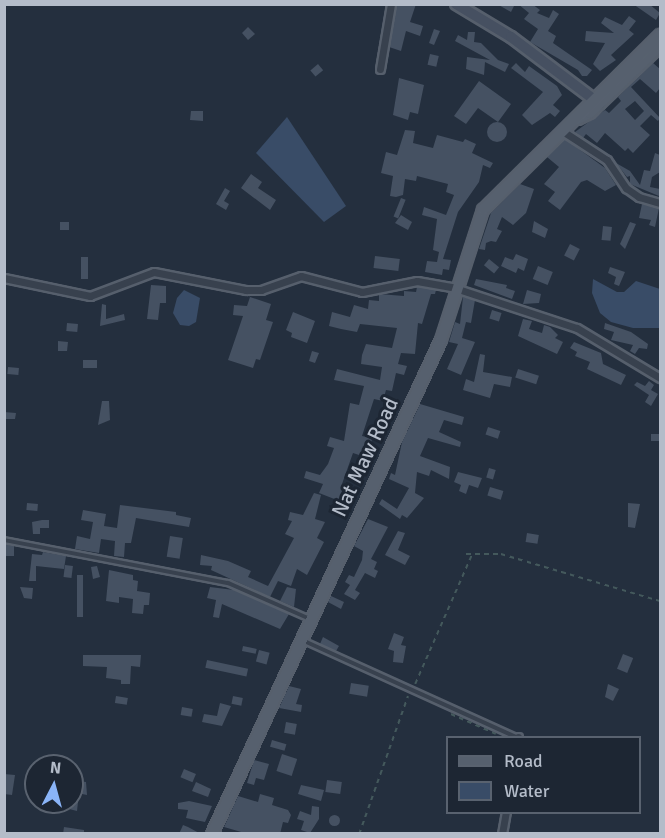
<!DOCTYPE html>
<style>
body{margin:0}
#map{position:relative;width:665px;height:838px;overflow:hidden;background:#242f3e;font-family:Signika,sans-serif}
div>[style]{position:absolute}
.water>*{inset:0;background:#394c67}
.building>*{inset:0;background:#455162;transform-origin:0 0}
.round{border-radius:50%}
.path>*{height:1.5px;margin-top:-0.75px;transform-origin:0;background:repeating-linear-gradient(90deg,#44595c 0 4.5px,transparent 0 9px)}
.roads{filter:drop-shadow(2px 0 #565f6c) drop-shadow(-2px 0 #565f6c) drop-shadow(0 2px #565f6c) drop-shadow(0 -2px #565f6c)}
.lane>*{height:4px;margin:-2px;padding:0 2px;transform-origin:2px;border-radius:2px;background:#38414e}
.street>*{height:7px;margin:-3.5px;padding:0 3.5px;transform-origin:3.5px;border-radius:3.5px;background:#38414e}
.secondary>*{height:10px;margin:-5px;padding:0 5px;transform-origin:5px;border-radius:5px;background:#465061}
.primary>*{height:10px;margin:-5px;padding:0 5px;transform-origin:5px;border-radius:5px;background:#56606e}
span{translate:-50% -50%;white-space:nowrap;text-align:center;line-height:1.15;-webkit-text-stroke:6px #1d2633;paint-order:stroke}
.street-label{font-size:21px;color:#b4bcc9}
.frame{position:absolute;inset:0;border:6px solid #b4bcc9;pointer-events:none}
.legend{position:absolute;left:446px;top:736px;width:195px;height:78px;box-sizing:border-box;background:#1d2633;border:2px solid #59626f;margin:0;padding:8px 10px;list-style:none;font-size:18px;color:#b4bcc9}
.legend li{display:flex;align-items:center;gap:12px;height:30px}
.legend b{width:30px;border:2px solid #59626f}
.north{position:absolute;left:24px;top:754px;width:60px;height:60px;box-sizing:border-box;background:#1d2633;border:2px solid #59626f;border-radius:50%;rotate:6deg;font-size:16px;font-weight:700;line-height:24px;text-align:center;color:#b4bcc9}
.north::after{content:'';display:block;margin:auto;width:21px;height:27px;background:#8ab4f8;clip-path:polygon(50% 0,100% 100%,50% 72%,0 100%)}
</style>
<div id="map">
<div class="water">
<i style="clip-path:polygon(287px 117px,346px 206px,324px 222px,256px 153px)"></i>
<i style="clip-path:polygon(593px 279px,617px 292px,624px 292px,636px 281px,660px 289px,660px 328px,633px 328px,611px 322px,600px 313px,592px 293px)"></i>
<i style="clip-path:polygon(184px 290px,200px 298px,196px 322px,189px 326px,180px 325px,173px 313px,177px 298px)"></i>
</div>
<div class="building">
<i style="clip-path:polygon(397px 4px,416px 4px,410px 22px,423px 26px,420px 36px,406px 31px,401px 51px,389px 47px)"></i>
<i style="clip-path:polygon(497px 4px,515px 4px,511px 12px)"></i>
<i style="clip-path:polygon(518px 4px,532px 4px,540px 10px,537px 13px,549px 18px,553px 10px,559px 14px,548px 31px,556px 36px,553px 43px,592px 70px,587px 76px,582px 76px,578px 70px,530px 42px,538px 29px,524px 19px,529px 13px)"></i>
<i style="clip-path:polygon(633px 4px,649px 4px,660px 13px,656px 20px)"></i>
<i style="clip-path:polygon(629px 16px,636px 21px,629px 30px,634px 34px,611px 55px,616px 60px,600px 71px,593px 64px,605px 43px,585px 41px,586px 31px,614px 33px,601px 23px,605px 17px,622px 25px)"></i>
<i style="clip-path:polygon(248px 27px,255px 34px,248px 40px,242px 33px)"></i>
<i style="clip-path:polygon(434px 29px,440px 31px,434px 45px,429px 43px)"></i>
<i style="clip-path:polygon(468px 32px,475px 32px,474px 42px,481px 43px,498px 60px,509px 64px,505px 72px,485px 62px,484px 75px,466px 69px,467px 57px,490px 60px,455px 41px,458px 35px,467px 40px)"></i>
<i style="left:430px;top:54px;width:9px;height:11px;rotate:13deg"></i>
<i style="clip-path:polygon(516px 63px,525px 72px,529px 66px,557px 86px,562px 95px,553px 105px,560px 111px,555px 117px,550px 113px,532px 125px,522px 115px,543px 92px,511px 68px)"></i>
<i style="clip-path:polygon(evenodd,653px 63px,660px 69px,660px 88px,656px 93px,640px 79px,631px 87px,660px 118px,658px 121px,651px 115px,640px 126px,650px 135px,633px 153px,628px 148px,625px 151px,605px 133px,597px 143px,586px 134px,583px 138px,575px 132px,605px 110px,609px 113px,621px 101px,618px 97px,653px 63px,635px 101px,644px 111px,635px 120px,625px 109px,635px 101px)"></i>
<i style="left:318px;top:64px;width:8px;height:10px;rotate:50deg"></i>
<i style="clip-path:polygon(399px 78px,424px 85px,418px 114px,410px 112px,408px 120px,393px 115px)"></i>
<i style="clip-path:polygon(479px 81px,511px 104px,498px 122px,478px 108px,466px 124px,454px 116px)"></i>
<i style="clip-path:polygon(191px 111px,203px 111px,203px 121px,190px 120px)"></i>
<i class="round" style="left:487px;top:122px;width:20px;height:20px"></i>
<i style="clip-path:polygon(405px 130px,415px 131px,413px 143px,433px 148px,437px 135px,463px 142px,465px 139px,476px 144px,472px 153px,493px 163px,490px 168px,483px 165px,479px 182px,458px 212px,443px 259px,451px 260px,449px 270px,443px 269px,442px 275px,425px 272px,427px 261px,437px 262px,439px 252px,433px 250px,437px 219px,422px 215px,424px 207px,446px 215px,454px 195px,446px 192px,448px 184px,417px 176px,416px 181px,405px 179px,403px 195px,396px 197px,390px 196px,393px 176px,381px 173px,386px 152px,397px 155px)"></i>
<i style="clip-path:polygon(565px 139px,605px 168px,616px 185px,605px 191px,587px 180px,581px 182px,560px 210px,548px 201px,555px 192px,544px 184px,559px 167px,547px 157px)"></i>
<i style="clip-path:polygon(655px 153px,660px 155px,660px 172px,652px 177px,650px 187px,660px 189px,659px 196px,630px 184px,630px 176px,627px 177px,616px 163px,630px 171px,640px 185px,644px 170px,650px 171px)"></i>
<i style="clip-path:polygon(251px 174px,262px 182px,258px 188px,276px 200px,270px 210px,241px 188px)"></i>
<i style="clip-path:polygon(520px 184px,534px 189px,526px 213px,513px 225px,502px 217px,497px 229px,502px 231px,496px 242px,491px 241px,486px 243px,485px 250px,479px 249px,491px 213px)"></i>
<i style="clip-path:polygon(225px 188px,230px 191px,224px 201px,229px 204px,226px 210px,216px 204px)"></i>
<i style="left:401px;top:198px;width:5px;height:20px;rotate:22deg"></i>
<i style="clip-path:polygon(642px 204px,659px 208px,655px 227px,649px 225px,651px 220px,639px 218px)"></i>
<i style="clip-path:polygon(401px 215px,412px 222px,408px 230px,395px 223px)"></i>
<i style="clip-path:polygon(534px 221px,548px 229px,545px 238px,532px 232px)"></i>
<i style="left:60px;top:222px;width:9px;height:8px"></i>
<i style="clip-path:polygon(630px 222px,636px 224px,625px 249px,620px 244px)"></i>
<i style="left:603px;top:226px;width:9px;height:14px;rotate:6deg"></i>
<i style="left:570px;top:244px;width:11px;height:13px;rotate:27deg"></i>
<i style="clip-path:polygon(516px 254px,528px 259px,524px 271px,518px 268px,516px 273px,501px 266px,505px 257px,513px 260px)"></i>
<i style="left:375px;top:256px;width:25px;height:12px;rotate:7deg"></i>
<i style="left:81px;top:257px;width:7px;height:22px"></i>
<i style="left:489px;top:259px;width:13px;height:8px;rotate:39deg"></i>
<i style="left:538px;top:266px;width:16px;height:14px;rotate:22deg"></i>
<i style="clip-path:polygon(610px 267px,625px 272px,619px 286px,614px 284px,616px 277px,608px 273px)"></i>
<i style="clip-path:polygon(476px 279px,507px 285px,506px 288px,515px 291px,512px 299px,474px 285px)"></i>
<i style="clip-path:polygon(151px 285px,166px 286px,166px 303px,160px 303px,158px 320px,147px 319px)"></i>
<i style="clip-path:polygon(417px 287px,436px 290px,435px 294px,431px 294px,422px 324px,418px 323px,415px 354px,401px 353px,398px 364px,407px 366px,404px 375px,396px 373px,392px 391px,386px 390px,383px 401px,374px 399px,362px 436px,372px 438px,371px 445px,365px 457px,353px 453px,342px 484px,349px 488px,342px 502px,319px 493px,323px 484px,304px 478px,306px 471px,320px 475px,328px 464px,334px 448px,327px 446px,330px 437px,344px 441px,350px 403px,359px 405px,364px 386px,334px 380px,337px 369px,380px 380px,382px 367px,361px 364px,362px 355px,366px 344px,392px 348px,397px 328px,360px 324px,357px 332px,341px 329px,329px 326px,332px 312px,350px 317px,354px 305px,368px 309px,369px 300px,379px 301px,379px 294px,404px 296px,404px 291px,416px 292px)"></i>
<i style="clip-path:polygon(527px 290px,541px 294px,539px 303px,523px 304px)"></i>
<i style="clip-path:polygon(250px 297px,271px 304px,266px 320px,273px 322px,260px 360px,256px 359px,253px 368px,228px 360px,243px 316px,233px 315px,234px 305px,247px 306px)"></i>
<i style="clip-path:polygon(463px 297px,475px 300px,471px 323px,466px 322px,462px 338px,475px 342px,461px 375px,447px 369px,458px 344px,449px 342px,455px 322px,460px 324px)"></i>
<i style="clip-path:polygon(102px 304px,106px 305px,106px 319px,124px 314px,125px 320px,100px 326px)"></i>
<i style="left:492px;top:310px;width:10px;height:9px;rotate:17deg"></i>
<i style="clip-path:polygon(293px 312px,315px 321px,307px 343px,291px 337px,292px 333px,286px 330px)"></i>
<i style="clip-path:polygon(523px 319px,532px 321px,529px 329px,542px 333px,544px 325px,550px 327px,558px 335px,555px 338px,563px 342px,557px 354px,518px 336px)"></i>
<i style="left:67px;top:323px;width:11px;height:8px;rotate:5deg"></i>
<i style="clip-path:polygon(605px 323px,631px 332px,648px 344px,647px 349px,639px 348px,635px 354px,630px 351px,633px 345px,611px 340px,614px 332px,604px 329px)"></i>
<i style="clip-path:polygon(58px 341px,68px 342px,67px 351px,58px 351px)"></i>
<i style="clip-path:polygon(574px 342px,601px 353px,603px 364px,626px 375px,621px 385px,587px 369px,590px 362px,575px 356px,577px 352px,570px 348px)"></i>
<i style="clip-path:polygon(312px 351px,319px 353px,315px 363px,309px 361px)"></i>
<i style="clip-path:polygon(480px 354px,485px 355px,483px 372px,512px 377px,510px 387px,494px 384px,490px 398px,463px 390px,466px 379px,474px 382px)"></i>
<i style="left:83px;top:360px;width:14px;height:8px"></i>
<i style="left:8px;top:367px;width:11px;height:7px;rotate:5deg"></i>
<i style="left:518px;top:369px;width:22px;height:9px;rotate:18deg"></i>
<i style="clip-path:polygon(649px 381px,654px 385px,651px 390px,658px 394px,651px 406px,645px 402px,649px 395px,634px 385px,637px 382px,645px 386px)"></i>
<i style="clip-path:polygon(102px 401px,109px 401px,110px 420px,98px 425px)"></i>
<i style="clip-path:polygon(420px 404px,464px 417px,462px 425px,444px 420px,439px 432px,461px 442px,460px 447px,428px 438px,420px 456px,450px 467px,449px 479px,431px 470px,429px 476px,417px 472px,415px 493px,424px 498px,407px 518px,402px 515px,400px 519px,379px 504px,382px 499px,397px 509px,409px 488px,389px 479px,391px 473px,395px 475px,402px 442px)"></i>
<i style="clip-path:polygon(4px 412px,16px 413px,15px 419px,4px 419px)"></i>
<i style="left:488px;top:427px;width:13px;height:8px;rotate:18deg"></i>
<i style="left:651px;top:434px;width:9px;height:7px"></i>
<i style="left:489px;top:468px;width:7px;height:10px;rotate:16deg"></i>
<i style="clip-path:polygon(458px 472px,482px 478px,478px 488px,469px 485px,466px 494px,459px 491px,461px 485px,454px 482px)"></i>
<i style="left:490px;top:487px;width:14px;height:9px;rotate:17deg"></i>
<i style="clip-path:polygon(314px 493px,321px 495px,315px 519px,325px 522px,317px 538px,324px 542px,307px 575px,297px 569px,291px 586px,278px 581px,270px 597px,211px 570px,212px 566px,200px 565px,201px 555px,228px 561px,251px 571px,248px 577px,268px 586px,294px 538px,285px 534px,292px 521px,288px 520px,290px 512px,303px 515px)"></i>
<i style="left:27px;top:503px;width:11px;height:7px;rotate:5deg"></i>
<i style="clip-path:polygon(628px 503px,640px 504px,635px 528px,628px 527px)"></i>
<i style="clip-path:polygon(120px 505px,176px 512px,176px 515px,191px 518px,189px 527px,136px 518px,131px 543px,125px 543px,124px 557px,114px 556px,115px 541px,101px 539px,99px 553px,75px 549px,77px 536px,90px 539px,93px 522px,81px 520px,83px 510px,106px 514px,104px 526px,117px 528px)"></i>
<i style="clip-path:polygon(368px 519px,388px 527px,371px 559px,377px 562px,374px 569px,378px 571px,375px 578px,365px 573px,355px 590px,360px 593px,355px 600px,344px 594px,350px 585px,345px 582px,349px 575px,354px 577px,362px 560px,363px 551px,354px 546px)"></i>
<i style="clip-path:polygon(42px 520px,49px 520px,49px 528px,40px 528px,40px 534px,33px 534px,32px 522px)"></i>
<i style="clip-path:polygon(398px 531px,405px 533px,398px 550px,410px 556px,405px 565px,385px 555px)"></i>
<i style="left:527px;top:533px;width:12px;height:9px;rotate:9deg"></i>
<i style="left:170px;top:536px;width:13px;height:21px;rotate:9deg"></i>
<i style="clip-path:polygon(4px 544px,14px 546px,14px 556px,4px 556px)"></i>
<i style="clip-path:polygon(43px 552px,66px 556px,64px 569px,36px 566px,36px 581px,29px 581px,32px 554px,42px 555px)"></i>
<i style="left:65px;top:565px;width:8px;height:12px;rotate:7deg"></i>
<i style="clip-path:polygon(97px 566px,100px 577px,93px 579px,91px 567px)"></i>
<i style="clip-path:polygon(109px 570px,133px 575px,133px 580px,138px 581px,137px 591px,150px 593px,149px 605px,144px 605px,143px 614px,132px 613px,133px 599px,119px 597px,119px 603px,106px 601px)"></i>
<i style="left:77px;top:575px;width:6px;height:42px"></i>
<i style="clip-path:polygon(20px 587px,33px 588px,32px 599px,24px 598px)"></i>
<i style="clip-path:polygon(210px 587px,234px 590px,289px 614px,280px 629px,222px 604px,219px 618px,213px 617px,216px 600px,207px 598px)"></i>
<i style="clip-path:polygon(287px 587px,296px 589px,294px 607px,280px 601px)"></i>
<i style="clip-path:polygon(331px 596px,344px 602px,341px 609px,328px 602px)"></i>
<i style="clip-path:polygon(394px 633px,404px 637px,401px 645px,406px 646px,403px 663px,393px 662px,394px 651px,388px 649px)"></i>
<i style="clip-path:polygon(323px 637px,339px 646px,336px 651px,320px 644px)"></i>
<i style="left:243px;top:646px;width:14px;height:5px;rotate:12deg"></i>
<i style="left:259px;top:650px;width:11px;height:12px;rotate:15deg"></i>
<i style="left:623px;top:654px;width:11px;height:16px;rotate:22deg"></i>
<i style="clip-path:polygon(83px 655px,141px 655px,140px 667px,131px 666px,130px 684px,121px 684px,121px 680px,106px 678px,107px 667px,83px 666px)"></i>
<i style="left:207px;top:660px;width:42px;height:8px;rotate:12deg"></i>
<i style="left:351px;top:683px;width:18px;height:11px;rotate:9deg"></i>
<i style="clip-path:polygon(608px 684px,619px 689px,613px 701px,605px 697px)"></i>
<i style="clip-path:polygon(289px 686px,301px 689px,296px 704px,302px 705px,301px 712px,279px 708px)"></i>
<i style="left:116px;top:696px;width:12px;height:7px;rotate:9deg"></i>
<i style="left:233px;top:696px;width:10px;height:8px;rotate:11deg"></i>
<i style="clip-path:polygon(220px 703px,231px 706px,222px 726px,202px 722px,204px 714px,217px 716px)"></i>
<i style="left:182px;top:707px;width:11px;height:8px;rotate:10deg"></i>
<i style="left:286px;top:722px;width:11px;height:11px;rotate:10deg"></i>
<i style="left:272px;top:740px;width:15px;height:7px;rotate:16deg"></i>
<i style="left:282px;top:754px;width:16px;height:18px;rotate:18deg"></i>
<i style="clip-path:polygon(254px 760px,269px 764px,264px 780px,256px 778px,254px 785px,247px 783px)"></i>
<i style="left:184px;top:769px;width:13px;height:9px;rotate:23deg"></i>
<i style="clip-path:polygon(4px 774px,15px 775px,12px 795px,4px 794px)"></i>
<i style="left:327px;top:780px;width:15px;height:12px;rotate:8deg"></i>
<i style="clip-path:polygon(79px 781px,86px 782px,87px 795px,77px 793px)"></i>
<i style="clip-path:polygon(196px 782px,211px 789px,208px 797px,192px 791px)"></i>
<i style="clip-path:polygon(301px 785px,324px 790px,321px 801px,298px 794px)"></i>
<i style="clip-path:polygon(260px 794px,274px 798px,272px 805px,288px 810px,291px 815px,288px 823px,283px 822px,280px 834px,248px 834px,224px 827px,238px 796px,258px 802px)"></i>
<i style="clip-path:polygon(189px 801px,212px 806px,205px 822px,186px 818px,188px 810px,178px 809px,178px 803px)"></i>
<i style="clip-path:polygon(67px 802px,78px 802px,77px 811px,65px 808px)"></i>
<i style="clip-path:polygon(312px 806px,319px 807px,319px 819px,310px 833px,301px 830px,304px 821px,297px 819px,300px 811px,311px 815px)"></i>
<i class="round" style="left:328.5px;top:814.5px;width:11px;height:11px"></i>
<i style="clip-path:polygon(183px 825px,188px 827px,201px 834px,179px 834px)"></i>
<i style="clip-path:polygon(64px 827px,84px 830px,84px 834px,63px 834px)"></i>
</div>
<div class="path">
<i style="left:466px;top:554px;width:35px"></i>
<i style="left:501px;top:554px;width:166px;rotate:16.5deg"></i>
<i style="left:415px;top:684px;width:142px;rotate:-66.3deg"></i>
<i style="left:451px;top:714px;width:49px;rotate:24deg"></i>
<i style="left:359px;top:834px;width:146px;rotate:-70.5deg"></i>
</div>
<div class="roads">
<div class="lane">
<i style="left:4px;top:540px;width:228px;rotate:10.9deg"></i>
<i style="left:228px;top:583px;width:90px;rotate:23.7deg"></i>
<i style="left:302px;top:640px;width:237px;rotate:24.4deg"></i>
</div>
<div class="street">
<i style="left:380px;top:69px;width:66px;rotate:-80.4deg"></i>
<i style="left:564px;top:132px;width:51px;rotate:33.1deg"></i>
<i style="left:607px;top:160px;width:34px;rotate:56deg"></i>
<i style="left:626px;top:188px;width:16px;rotate:35deg"></i>
<i style="left:639px;top:197px;width:22px;rotate:16deg"></i>
<i style="left:4px;top:278px;width:88px;rotate:11.8deg"></i>
<i style="left:90px;top:296px;width:68px;rotate:-20.6deg"></i>
<i style="left:154px;top:272px;width:94px;rotate:11.1deg"></i>
<i style="left:246px;top:290px;width:15px"></i>
<i style="left:261px;top:290px;width:42px;rotate:-19.3deg"></i>
<i style="left:301px;top:276px;width:63px;rotate:14.7deg"></i>
<i style="left:362px;top:292px;width:56px;rotate:-11.3deg"></i>
<i style="left:417px;top:281px;width:39px;rotate:10deg"></i>
<i style="left:455px;top:288px;width:128px;rotate:18.2deg"></i>
<i style="left:577px;top:328px;width:97px;rotate:31.1deg"></i>
<i style="left:518px;top:738px;width:1px;rotate:-90deg"></i>
<i style="left:502px;top:834px;width:22px;rotate:-80deg"></i>
</div>
<div class="secondary">
<i style="left:456px;top:4px;width:64px;rotate:31deg"></i>
<i style="left:511px;top:37px;width:111px;rotate:37deg"></i>
</div>
<div class="primary">
<i style="left:578px;top:119px;width:13px;rotate:-27deg"></i>
<i style="left:590px;top:113px;width:97px;rotate:-43.7deg"></i>
<i style="left:212px;top:834px;width:544px;rotate:-65.13deg"></i>
<i style="left:441px;top:340px;width:137px;rotate:-72.1deg"></i>
<i style="left:483px;top:210px;width:249px;rotate:-44.7deg"></i>
</div>
</div>
<div class="street-label">
<span style="left:365px;top:457px;rotate:-65deg">Nat Maw Road</span>
</div>
<div class="frame"></div>
<ul class="legend">
<li><b style="height:8px;background:#56606e"></b>Road</li>
<li><b style="height:16px;background:#394c67"></b>Water</li>
</ul>
<div class="north">N</div>
</div>
